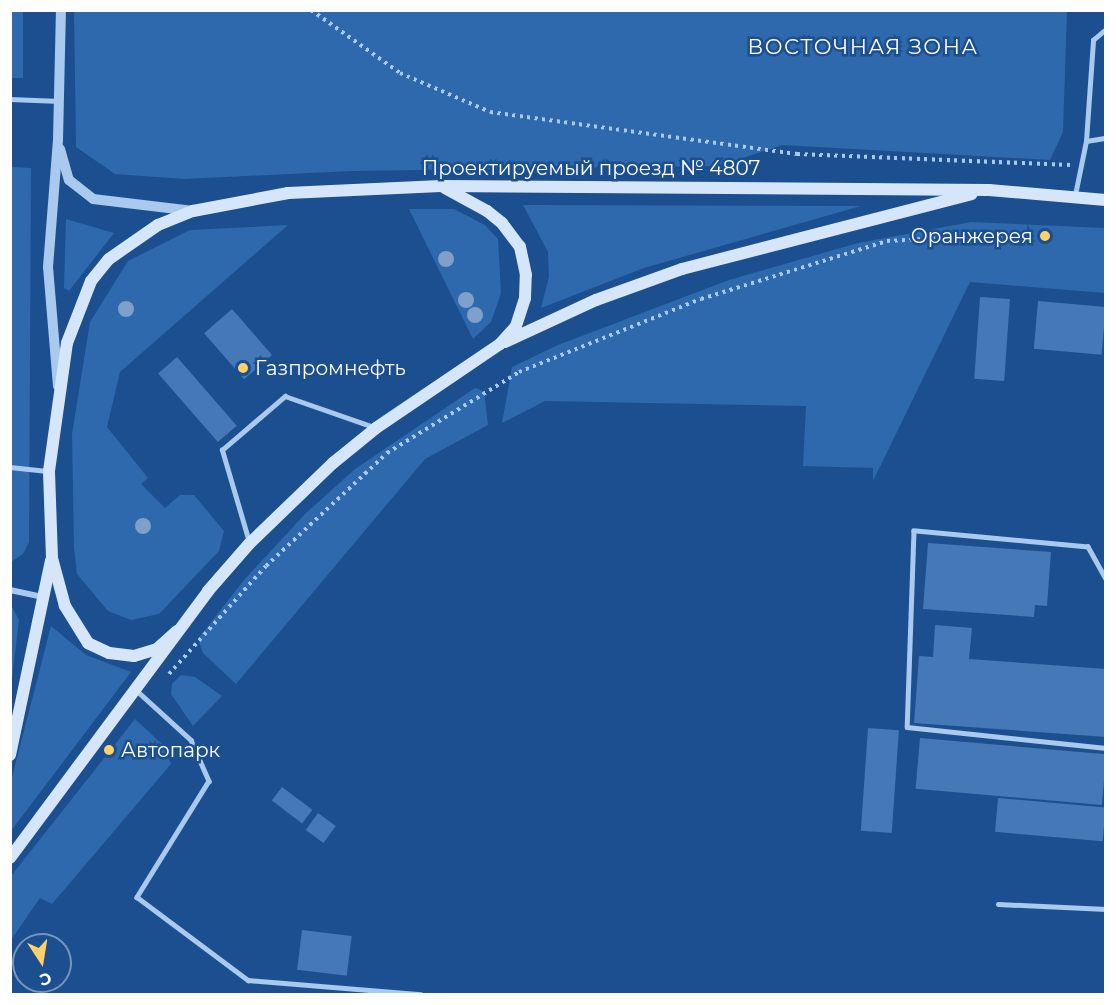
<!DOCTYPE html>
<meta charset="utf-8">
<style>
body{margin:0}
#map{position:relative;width:1116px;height:1005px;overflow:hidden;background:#1b4f8f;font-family:Montserrat,sans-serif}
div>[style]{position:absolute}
.green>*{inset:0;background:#2e69ad;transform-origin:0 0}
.building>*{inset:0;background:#4478b7;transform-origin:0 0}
.path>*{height:4px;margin-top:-2px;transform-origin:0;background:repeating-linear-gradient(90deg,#a9c9ee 0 3px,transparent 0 7.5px)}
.service>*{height:4.5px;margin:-2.25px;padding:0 2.25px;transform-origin:2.25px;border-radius:2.25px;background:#a9c9ee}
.minor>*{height:6px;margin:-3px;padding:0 3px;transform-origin:3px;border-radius:3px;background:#a9c9ee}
.tertiary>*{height:10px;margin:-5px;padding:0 5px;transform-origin:5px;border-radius:5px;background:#a9c9ee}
.secondary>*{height:12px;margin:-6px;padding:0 6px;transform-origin:6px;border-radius:6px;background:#d6e6fa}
.trees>*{width:16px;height:16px;margin:-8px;border-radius:50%;background:#7ea0ca}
.dots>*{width:16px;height:16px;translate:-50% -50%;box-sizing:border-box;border:3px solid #1b4f8f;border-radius:50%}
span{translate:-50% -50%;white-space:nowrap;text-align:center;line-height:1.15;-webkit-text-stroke:5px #1b4f8f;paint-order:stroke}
.street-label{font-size:20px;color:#fff}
.poi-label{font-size:20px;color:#fff}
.right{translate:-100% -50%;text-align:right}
.left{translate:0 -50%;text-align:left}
.neighbourhood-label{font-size:21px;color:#fff;letter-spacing:1.5px}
.frame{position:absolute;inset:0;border:12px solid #fff;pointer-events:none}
.north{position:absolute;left:12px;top:933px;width:60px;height:60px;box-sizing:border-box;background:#1b4f8f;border:2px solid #7695bc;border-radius:50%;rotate:168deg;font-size:16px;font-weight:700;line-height:24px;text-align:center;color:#fff}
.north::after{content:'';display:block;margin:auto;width:21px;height:27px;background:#ffd166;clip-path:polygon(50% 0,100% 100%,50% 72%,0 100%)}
</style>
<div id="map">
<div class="green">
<i style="left:10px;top:11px;width:13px;height:67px"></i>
<i style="clip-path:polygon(74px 11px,1067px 11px,1063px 132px,1050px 160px,782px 145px,719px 166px,351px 171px,184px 179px,115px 174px,76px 147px)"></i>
<i style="clip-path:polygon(11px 167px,31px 168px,29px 542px,23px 554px,11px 562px)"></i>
<i style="clip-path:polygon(523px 205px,861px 206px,644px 268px,541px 308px,549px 277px,548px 252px)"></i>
<i style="clip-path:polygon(409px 209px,454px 209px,485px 225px,498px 239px,501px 293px,491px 322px,473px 339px)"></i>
<i style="clip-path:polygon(66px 219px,114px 233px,69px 291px,64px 288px)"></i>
<i style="clip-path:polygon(971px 222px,1105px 228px,1105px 293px,970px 282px,873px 481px,873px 468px,803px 466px,806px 406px,545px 401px,502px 423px,512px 367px,558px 345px,729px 280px,858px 243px)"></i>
<i style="clip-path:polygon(288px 225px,120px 372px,107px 427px,148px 478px,141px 484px,165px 508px,180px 495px,194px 495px,224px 531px,219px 551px,159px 614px,131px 620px,108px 611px,77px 574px,74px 548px,72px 434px,90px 322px,128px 261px,190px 230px)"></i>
<i style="clip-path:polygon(475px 388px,484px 391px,488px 425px,425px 459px,236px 684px,203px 653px,198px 639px,244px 580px,305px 514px,355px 469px)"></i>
<i style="clip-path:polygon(11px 605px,19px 620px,11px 687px,10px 605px)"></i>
<i style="clip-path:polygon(51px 626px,86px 655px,131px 672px,11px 831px,11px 781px)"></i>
<i style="clip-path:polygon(181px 675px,195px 677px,222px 696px,193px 726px,171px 694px,172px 684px)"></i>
<i style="clip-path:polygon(135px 719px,162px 744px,171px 764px,52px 904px,40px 898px,11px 940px,11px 876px)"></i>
</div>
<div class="building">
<i style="left:980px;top:297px;width:30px;height:82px;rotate:4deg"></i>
<i style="left:1038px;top:301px;width:68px;height:48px;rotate:5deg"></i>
<i style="left:232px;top:309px;width:61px;height:37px;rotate:49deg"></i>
<i style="left:177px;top:357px;width:91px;height:25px;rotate:49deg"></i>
<i style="clip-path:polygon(928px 543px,1051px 552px,1047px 606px,1035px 605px,1034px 617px,923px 609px)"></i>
<i style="clip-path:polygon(935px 625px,972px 628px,969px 659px,1106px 669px,1106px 737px,914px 723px,919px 656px,933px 657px)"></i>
<i style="left:868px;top:728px;width:31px;height:103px;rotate:4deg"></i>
<i style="left:920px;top:738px;width:187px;height:51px;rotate:5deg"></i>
<i style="left:282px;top:787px;width:38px;height:17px;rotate:37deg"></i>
<i style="left:998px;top:798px;width:108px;height:34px;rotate:5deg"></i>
<i style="left:318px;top:813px;width:22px;height:21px;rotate:36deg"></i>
<i style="left:302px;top:930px;width:50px;height:40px;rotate:7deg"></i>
</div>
<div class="path">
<i style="left:311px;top:10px;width:109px;rotate:35.3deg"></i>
<i style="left:400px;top:73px;width:98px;rotate:23.4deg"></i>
<i style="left:490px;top:112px;width:310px;rotate:7.8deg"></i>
<i style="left:797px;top:154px;width:274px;rotate:2.3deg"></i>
<i style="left:169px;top:674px;width:145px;rotate:-48.1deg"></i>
<i style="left:266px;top:566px;width:166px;rotate:-43deg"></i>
<i style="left:387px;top:453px;width:155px;rotate:-31.5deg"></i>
<i style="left:519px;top:372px;width:196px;rotate:-21.9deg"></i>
<i style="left:701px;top:299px;width:195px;rotate:-17.3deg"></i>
<i style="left:887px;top:241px;width:130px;rotate:-3.1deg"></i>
</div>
<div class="service">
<i style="left:10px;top:99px;width:50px;rotate:2.3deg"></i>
<i style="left:1086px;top:141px;width:20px;rotate:-9deg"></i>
<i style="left:1075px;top:195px;width:55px;rotate:-78.5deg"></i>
<i style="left:1086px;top:141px;width:101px;rotate:-86deg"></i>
<i style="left:1093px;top:40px;width:17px;rotate:-40deg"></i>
<i style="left:10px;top:467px;width:37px;rotate:6deg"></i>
<i style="left:249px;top:542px;width:96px;rotate:-106.4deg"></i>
<i style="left:222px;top:450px;width:83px;rotate:-40.6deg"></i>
<i style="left:285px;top:396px;width:94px;rotate:19.2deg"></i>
<i style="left:1106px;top:580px;width:38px;rotate:-119deg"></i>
<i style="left:1088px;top:547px;width:175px;rotate:-174.7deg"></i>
<i style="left:914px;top:531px;width:196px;rotate:92deg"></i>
<i style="left:907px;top:727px;width:200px;rotate:6deg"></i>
<i style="left:135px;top:689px;width:76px;rotate:42.3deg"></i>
<i style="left:191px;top:740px;width:45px;rotate:66.3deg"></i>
<i style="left:209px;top:781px;width:137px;rotate:121.8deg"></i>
<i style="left:137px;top:897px;width:139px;rotate:36.8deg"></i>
<i style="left:248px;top:980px;width:173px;rotate:4.7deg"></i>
<i style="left:998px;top:904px;width:108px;rotate:2.7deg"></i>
</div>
<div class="minor">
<i style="left:10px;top:590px;width:33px;rotate:12deg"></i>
</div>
<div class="tertiary">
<i style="left:60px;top:149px;width:32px;rotate:74deg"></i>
<i style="left:69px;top:180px;width:31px;rotate:38deg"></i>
<i style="left:93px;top:199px;width:101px;rotate:6.8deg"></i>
<i style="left:58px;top:386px;width:119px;rotate:-94.8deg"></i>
<i style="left:48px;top:267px;width:127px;rotate:-85.5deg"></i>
<i style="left:58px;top:140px;width:130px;rotate:-88.7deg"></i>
</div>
<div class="secondary">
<i style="left:505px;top:342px;width:100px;rotate:-24.8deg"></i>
<i style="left:596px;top:300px;width:91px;rotate:-19.8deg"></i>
<i style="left:682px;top:269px;width:299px;rotate:-14.5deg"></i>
<i style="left:177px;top:631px;width:27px;rotate:138deg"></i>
<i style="left:157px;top:649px;width:24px;rotate:163deg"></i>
<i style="left:134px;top:656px;width:25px;rotate:-173deg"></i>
<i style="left:109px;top:653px;width:23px;rotate:-155deg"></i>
<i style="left:88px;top:643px;width:44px;rotate:-121.9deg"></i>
<i style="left:65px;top:606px;width:50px;rotate:-105.2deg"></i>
<i style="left:52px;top:558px;width:87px;rotate:-92deg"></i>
<i style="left:49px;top:471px;width:129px;rotate:-82deg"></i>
<i style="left:67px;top:343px;width:66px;rotate:-68.8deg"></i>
<i style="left:91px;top:281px;width:28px;rotate:-51deg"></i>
<i style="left:109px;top:259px;width:60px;rotate:-34.8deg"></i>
<i style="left:158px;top:225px;width:38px;rotate:-22deg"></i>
<i style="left:193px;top:211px;width:97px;rotate:-10.7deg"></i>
<i style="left:288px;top:193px;width:153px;rotate:-2.6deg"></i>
<i style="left:441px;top:186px;width:548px;rotate:0.42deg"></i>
<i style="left:989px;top:190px;width:117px;rotate:4.9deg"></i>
<i style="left:10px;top:755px;width:199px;rotate:-78.1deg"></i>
<i style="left:10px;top:858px;width:332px;rotate:-53.4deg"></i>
<i style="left:208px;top:591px;width:62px;rotate:-48.9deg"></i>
<i style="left:249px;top:544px;width:117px;rotate:-44deg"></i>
<i style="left:333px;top:463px;width:55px;rotate:-39.1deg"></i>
<i style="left:376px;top:428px;width:150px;rotate:-34.1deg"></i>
<i style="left:500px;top:344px;width:24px;rotate:-48deg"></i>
<i style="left:516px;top:326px;width:29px;rotate:-72deg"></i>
<i style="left:525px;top:298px;width:23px;rotate:-88deg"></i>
<i style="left:526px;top:275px;width:29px;rotate:-102deg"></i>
<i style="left:520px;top:247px;width:30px;rotate:-127deg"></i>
<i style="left:502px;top:223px;width:19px;rotate:-141deg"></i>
<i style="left:487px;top:211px;width:48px;rotate:-151.3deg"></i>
</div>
<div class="trees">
<i style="left:446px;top:259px"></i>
<i style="left:466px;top:300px"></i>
<i style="left:126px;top:309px"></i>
<i style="left:475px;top:315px"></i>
<i style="left:143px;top:526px"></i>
</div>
<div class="dots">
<i style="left:1045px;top:236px;background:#ffd166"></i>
<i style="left:243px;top:368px;background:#ffd166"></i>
<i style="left:109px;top:750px;background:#ffd166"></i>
</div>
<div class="street-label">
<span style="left:591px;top:168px">Проектируемый проезд № 4807</span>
</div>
<div class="poi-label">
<span class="right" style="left:1033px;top:236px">Оранжерея</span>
<span class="left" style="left:255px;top:368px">Газпромнефть</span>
<span class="left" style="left:121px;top:750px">Автопарк</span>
</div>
<div class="neighbourhood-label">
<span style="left:863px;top:47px">ВОСТОЧНАЯ ЗОНА</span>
</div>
<div class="frame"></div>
<div class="north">С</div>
</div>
